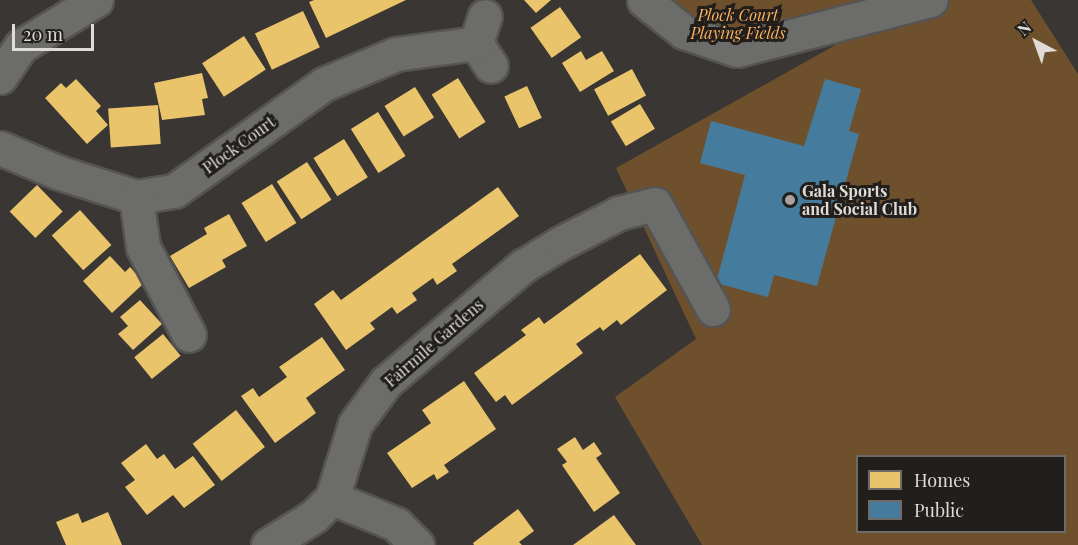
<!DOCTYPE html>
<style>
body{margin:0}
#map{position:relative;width:1078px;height:545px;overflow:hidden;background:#393634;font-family:"Playfair Display",serif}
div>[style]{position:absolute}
.green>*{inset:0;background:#6f502d}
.homes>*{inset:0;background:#e9c46a;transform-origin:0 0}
.public>*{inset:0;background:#457b9d}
.roads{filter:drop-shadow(2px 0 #565452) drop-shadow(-2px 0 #565452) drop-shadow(0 2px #565452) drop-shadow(0 -2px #565452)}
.minor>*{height:33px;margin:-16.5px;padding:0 16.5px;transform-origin:16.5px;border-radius:16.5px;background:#6c6c6a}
.dots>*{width:16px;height:16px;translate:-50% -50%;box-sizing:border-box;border:3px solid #211e1c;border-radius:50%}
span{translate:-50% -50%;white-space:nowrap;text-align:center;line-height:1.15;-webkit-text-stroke:6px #211e1c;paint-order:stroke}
.park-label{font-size:16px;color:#fab15f;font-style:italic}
.street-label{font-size:16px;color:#dfdcd8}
.poi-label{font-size:16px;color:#dfdcd8;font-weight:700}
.left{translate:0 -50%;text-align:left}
.legend{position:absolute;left:856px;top:455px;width:210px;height:78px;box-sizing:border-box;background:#211e1c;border:2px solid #6d6a67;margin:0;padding:8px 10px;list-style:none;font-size:18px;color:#dfdcd8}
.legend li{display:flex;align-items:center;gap:12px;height:30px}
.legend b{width:30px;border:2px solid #6d6a67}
.north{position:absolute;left:1006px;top:12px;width:60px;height:60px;-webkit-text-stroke:4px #211e1c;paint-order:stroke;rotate:319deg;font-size:16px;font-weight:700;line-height:24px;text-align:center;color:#dfdcd8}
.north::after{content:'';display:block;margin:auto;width:21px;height:27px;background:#dfdcd8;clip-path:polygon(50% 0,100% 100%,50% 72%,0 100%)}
.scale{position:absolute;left:12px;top:24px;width:82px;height:27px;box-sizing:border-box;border:3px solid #dfdcd8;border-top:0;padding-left:8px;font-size:18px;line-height:21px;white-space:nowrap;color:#dfdcd8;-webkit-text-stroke:4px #211e1c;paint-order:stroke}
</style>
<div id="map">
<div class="green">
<i style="clip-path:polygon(evenodd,644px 0,1031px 0,1078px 74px,1078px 545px,702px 545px,615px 397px,696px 339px,616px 168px,896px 11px,737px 50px,644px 0,858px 456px,1064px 456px,1064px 532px,858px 532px,858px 456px)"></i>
</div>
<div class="homes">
<i style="clip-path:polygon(314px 0,406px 0,326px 38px,309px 2px)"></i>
<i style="clip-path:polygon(524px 0,551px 0,536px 13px)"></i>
<i style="left:560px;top:7px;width:37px;height:36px;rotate:55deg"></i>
<i style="left:303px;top:11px;width:40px;height:53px;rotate:65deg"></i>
<i style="left:244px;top:36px;width:40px;height:50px;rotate:57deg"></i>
<i style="clip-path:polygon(581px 51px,586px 60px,602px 51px,614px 71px,580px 92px,562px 63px)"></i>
<i style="left:632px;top:69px;width:30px;height:43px;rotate:62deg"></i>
<i style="clip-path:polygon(202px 73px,208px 98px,202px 99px,205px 115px,162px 120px,154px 83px)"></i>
<i style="left:458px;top:78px;width:52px;height:31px;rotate:58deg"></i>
<i style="clip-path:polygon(76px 79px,101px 106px,96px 111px,108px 125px,87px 144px,45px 98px,61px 83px,66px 88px)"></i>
<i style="left:527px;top:86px;width:35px;height:25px;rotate:65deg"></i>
<i style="left:415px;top:87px;width:36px;height:36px;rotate:58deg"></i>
<i style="left:640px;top:104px;width:29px;height:34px;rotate:59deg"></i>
<i style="left:158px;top:105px;width:39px;height:50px;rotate:86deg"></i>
<i style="left:378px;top:112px;width:52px;height:32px;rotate:58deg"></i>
<i style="left:344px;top:139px;width:45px;height:36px;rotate:58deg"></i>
<i style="left:307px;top:162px;width:45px;height:36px;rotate:57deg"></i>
<i style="left:272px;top:184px;width:46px;height:36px;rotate:58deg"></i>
<i style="left:37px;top:185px;width:37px;height:38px;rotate:46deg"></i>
<i style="clip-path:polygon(498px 187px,519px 216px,452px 264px,457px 271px,437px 285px,433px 278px,412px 293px,417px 300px,397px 314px,392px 307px,370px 323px,375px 329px,346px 350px,314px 304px,333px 290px,341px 300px)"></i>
<i style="left:80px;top:210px;width:47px;height:38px;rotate:48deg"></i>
<i style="clip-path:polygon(229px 214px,247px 246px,222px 260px,226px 267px,189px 288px,170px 256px,207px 234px,204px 228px)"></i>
<i style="clip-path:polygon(640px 254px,667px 290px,621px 325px,617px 320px,603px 331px,600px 327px,576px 344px,583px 353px,512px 405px,505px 395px,496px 402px,474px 373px,526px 335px,521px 330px,539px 317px,544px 324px)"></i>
<i style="clip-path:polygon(110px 256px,125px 272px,130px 267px,144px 283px,112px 313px,83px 281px)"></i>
<i style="clip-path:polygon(140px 300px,162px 324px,133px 350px,118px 334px,128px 326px,120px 317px)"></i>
<i style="left:163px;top:334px;width:28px;height:37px;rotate:51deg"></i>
<i style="clip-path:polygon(322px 337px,345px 370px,306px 398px,316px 413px,275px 443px,241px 396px,253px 388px,259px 397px,287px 377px,279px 367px)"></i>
<i style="clip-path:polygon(464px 381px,496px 429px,444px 465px,449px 472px,437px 480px,434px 474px,412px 488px,387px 453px,431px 423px,422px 410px)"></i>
<i style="left:236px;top:410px;width:47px;height:55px;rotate:52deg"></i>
<i style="clip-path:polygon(575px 437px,583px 450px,594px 442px,602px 454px,596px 458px,620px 493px,594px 512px,562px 465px,567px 462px,557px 449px)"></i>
<i style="clip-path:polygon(146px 444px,157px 459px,164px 454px,175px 469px,193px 456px,215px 485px,184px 508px,173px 495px,147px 515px,125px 487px,135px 480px,121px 463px)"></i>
<i style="clip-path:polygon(518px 509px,534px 531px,519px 542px,522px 545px,474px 545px,473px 543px)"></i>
<i style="clip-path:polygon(108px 512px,122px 545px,66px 545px,56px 522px,78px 513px,82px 523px)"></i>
<i style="clip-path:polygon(614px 515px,636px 545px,573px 545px)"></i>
</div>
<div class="public">
<i style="clip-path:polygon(825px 79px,861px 89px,849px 131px,859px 134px,817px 286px,774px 275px,768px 297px,716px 283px,745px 175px,700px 163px,711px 121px,804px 146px)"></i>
</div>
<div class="roads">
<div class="minor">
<i style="left:644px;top:0;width:51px;rotate:38.7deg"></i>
<i style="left:684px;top:32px;width:56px;rotate:18.8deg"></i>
<i style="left:737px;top:50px;width:200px;rotate:-14.5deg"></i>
<i style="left:476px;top:43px;width:27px;rotate:57deg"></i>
<i style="left:0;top:77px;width:37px;rotate:-56deg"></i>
<i style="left:21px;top:46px;width:88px;rotate:-31.5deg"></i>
<i style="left:0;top:148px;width:62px;rotate:22.8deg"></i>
<i style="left:57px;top:172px;width:83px;rotate:17.6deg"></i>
<i style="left:136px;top:197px;width:38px;rotate:-9deg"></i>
<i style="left:174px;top:191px;width:184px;rotate:-35.5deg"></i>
<i style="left:324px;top:84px;width:78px;rotate:-22.6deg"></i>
<i style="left:396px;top:54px;width:81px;rotate:-7.8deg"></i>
<i style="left:476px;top:43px;width:28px;rotate:-72deg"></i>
<i style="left:136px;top:197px;width:50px;rotate:82deg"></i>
<i style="left:143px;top:247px;width:99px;rotate:62.4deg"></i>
<i style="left:332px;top:498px;width:69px;rotate:22.1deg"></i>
<i style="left:396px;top:524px;width:30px;rotate:45deg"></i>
<i style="left:268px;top:545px;width:54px;rotate:-32.2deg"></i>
<i style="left:314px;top:516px;width:25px;rotate:-45deg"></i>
<i style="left:332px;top:498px;width:77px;rotate:-72.7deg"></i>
<i style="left:355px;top:424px;width:52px;rotate:-53.6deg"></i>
<i style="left:386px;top:382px;width:180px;rotate:-40.3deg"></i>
<i style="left:523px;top:266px;width:44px;rotate:-31.2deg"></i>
<i style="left:561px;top:243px;width:65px;rotate:-27.3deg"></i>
<i style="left:619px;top:213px;width:37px;rotate:-14deg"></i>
<i style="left:655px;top:204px;width:120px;rotate:61.1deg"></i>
</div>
</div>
<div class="dots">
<i style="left:790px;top:200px;background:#a5a29f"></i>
</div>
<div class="park-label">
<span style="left:738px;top:24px">Plock Court<br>Playing Fields</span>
</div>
<div class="street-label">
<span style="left:239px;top:145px;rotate:-36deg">Plock Court</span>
<span style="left:434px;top:343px;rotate:-41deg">Fairmile Gardens</span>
</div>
<div class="poi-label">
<span class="left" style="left:802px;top:200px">Gala Sports<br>and Social Club</span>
</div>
<ul class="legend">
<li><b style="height:16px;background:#e9c46a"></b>Homes</li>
<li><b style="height:16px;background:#457b9d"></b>Public</li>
</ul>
<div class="north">N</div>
<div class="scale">20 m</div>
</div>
